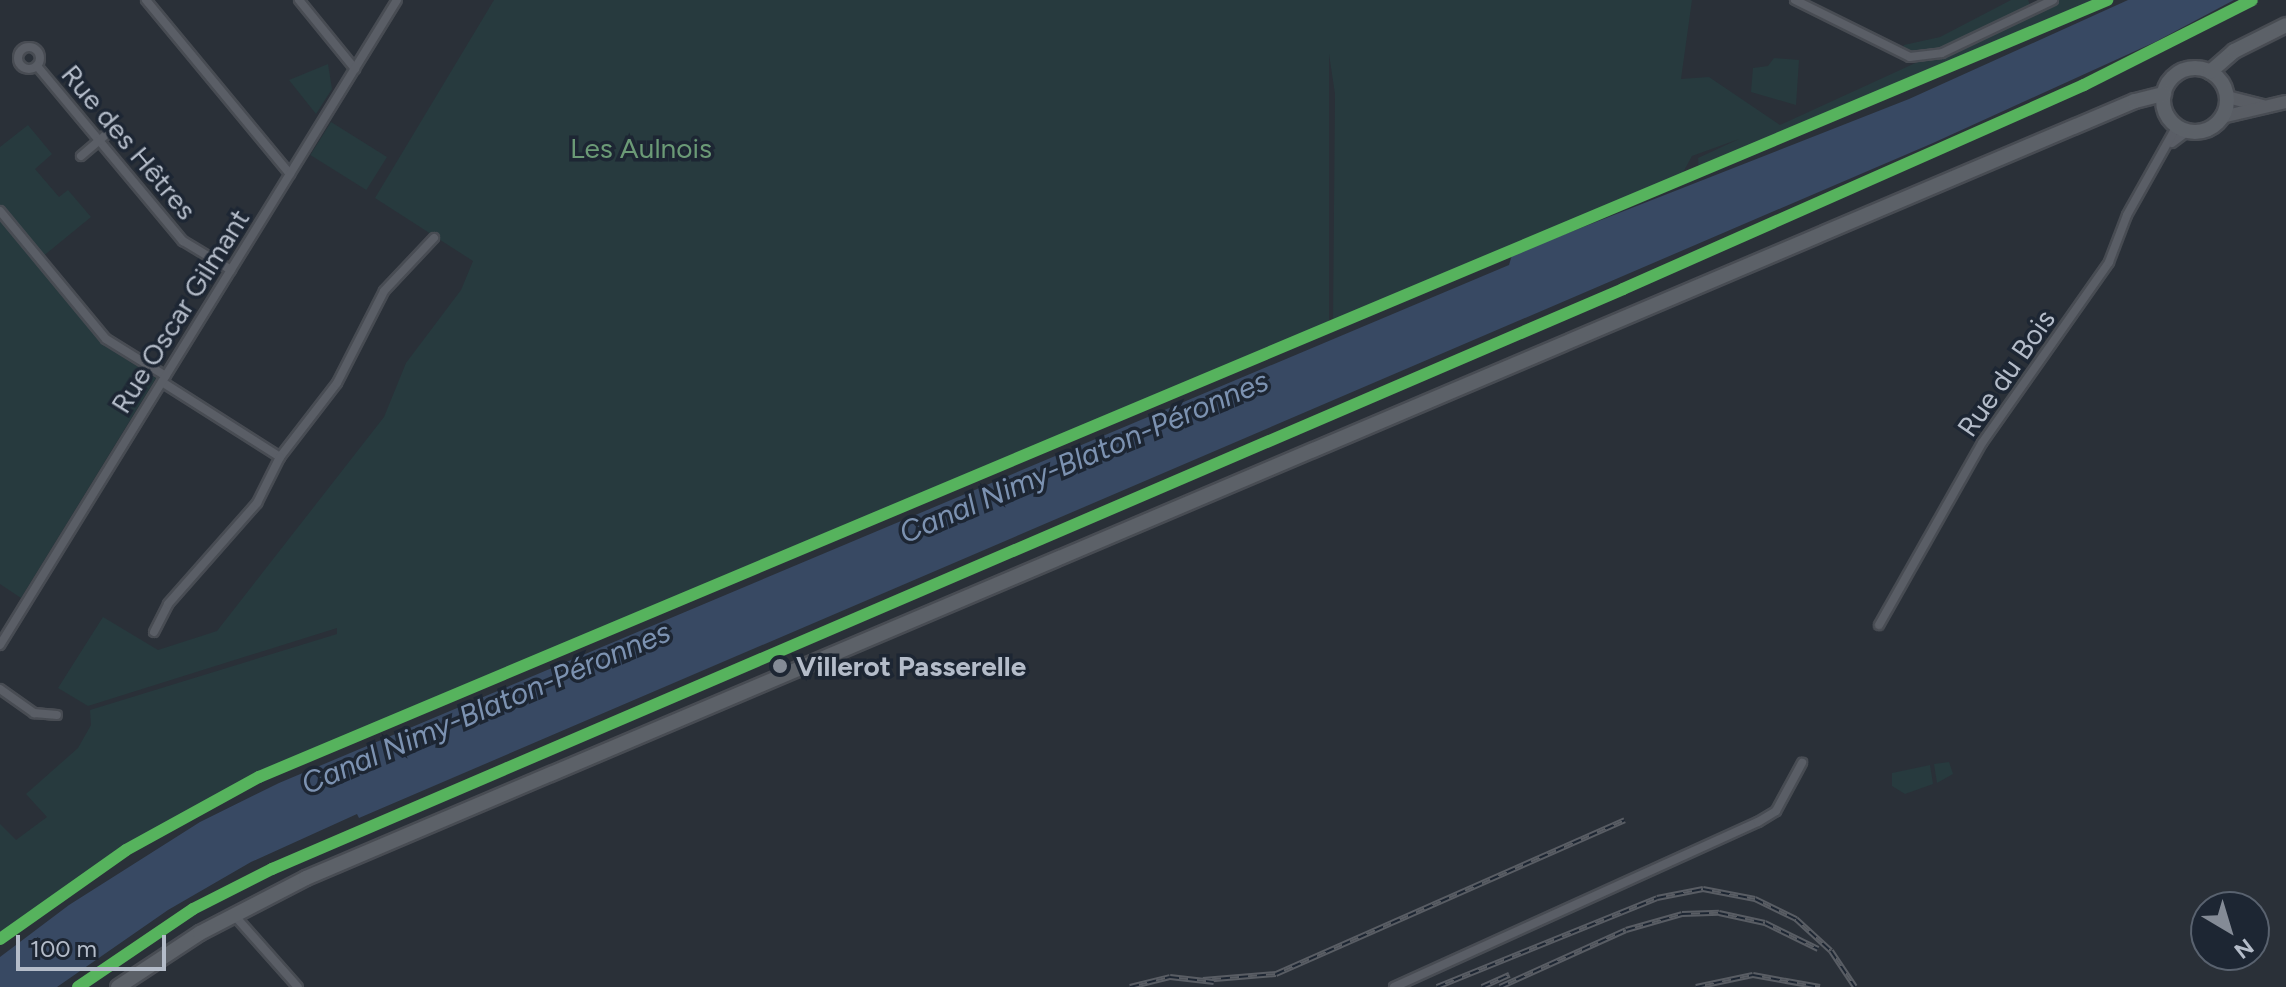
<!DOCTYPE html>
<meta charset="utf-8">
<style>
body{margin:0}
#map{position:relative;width:2286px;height:987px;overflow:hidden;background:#2a3038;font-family:Figtree,sans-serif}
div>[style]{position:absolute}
.green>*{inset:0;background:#273a3e;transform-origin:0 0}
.water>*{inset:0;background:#384963}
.roads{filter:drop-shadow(2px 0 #484c53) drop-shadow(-2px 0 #484c53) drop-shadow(0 2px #484c53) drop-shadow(0 -2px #484c53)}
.street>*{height:8px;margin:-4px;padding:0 4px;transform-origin:4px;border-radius:4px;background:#5a5e66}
.street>.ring{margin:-4px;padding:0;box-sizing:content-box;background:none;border:8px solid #5a5e66;border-radius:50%}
.secondary>*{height:12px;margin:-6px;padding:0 6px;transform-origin:6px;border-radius:6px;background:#595d64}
.primary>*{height:14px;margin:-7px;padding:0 7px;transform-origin:7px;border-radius:7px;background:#5c6168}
.primary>.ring{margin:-7px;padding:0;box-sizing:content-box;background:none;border:14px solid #5c6168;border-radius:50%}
.rail>*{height:6px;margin-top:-3px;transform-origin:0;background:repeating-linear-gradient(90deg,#1d2633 0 9px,#595d64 0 18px);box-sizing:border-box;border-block:2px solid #595d64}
.cycleway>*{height:12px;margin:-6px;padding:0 6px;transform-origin:6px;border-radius:6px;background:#56b35d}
.dots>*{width:22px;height:22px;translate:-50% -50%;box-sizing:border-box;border:4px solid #1d2633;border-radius:50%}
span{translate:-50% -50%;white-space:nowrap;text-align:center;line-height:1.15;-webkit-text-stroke:7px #1d2633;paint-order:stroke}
.street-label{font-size:28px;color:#b4bcc9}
.park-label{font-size:28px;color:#6b9a76}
.poi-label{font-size:28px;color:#b4bcc9;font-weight:700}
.left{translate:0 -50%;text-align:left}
.water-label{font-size:30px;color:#7c92b1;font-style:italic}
.north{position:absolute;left:2190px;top:891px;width:80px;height:80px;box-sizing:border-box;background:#1d2633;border:2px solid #59626f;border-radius:50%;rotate:142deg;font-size:22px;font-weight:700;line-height:32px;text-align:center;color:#b4bcc9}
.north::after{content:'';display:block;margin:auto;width:28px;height:36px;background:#848b96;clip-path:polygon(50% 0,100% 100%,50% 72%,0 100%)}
.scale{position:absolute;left:16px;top:935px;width:150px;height:36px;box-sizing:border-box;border:4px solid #b4bcc9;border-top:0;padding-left:10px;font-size:24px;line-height:28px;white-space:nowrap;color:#b4bcc9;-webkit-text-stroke:6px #1d2633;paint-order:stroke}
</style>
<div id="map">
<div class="green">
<i style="clip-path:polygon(494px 0,1692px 0,1681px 79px,1709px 77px,1780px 125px,2053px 0,2107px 0,1699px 171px,1698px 158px,1739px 139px,1692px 156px,1681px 176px,1333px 323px,1335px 94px,1329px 54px,1329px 324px,277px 765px,125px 844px,0 933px,0 824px,16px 840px,47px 817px,26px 794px,78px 748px,91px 725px,90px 710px,337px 634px,337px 628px,88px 706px,58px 688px,103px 617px,158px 650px,217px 631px,384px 417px,406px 363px,461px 290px,473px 261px,375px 198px)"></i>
<i style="clip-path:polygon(2011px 0,2028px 0,2031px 7px,1949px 46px,1920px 53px,1902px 51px,1904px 45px,1940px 37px)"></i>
<i style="clip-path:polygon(1774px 58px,1799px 60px,1796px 105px,1751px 92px,1753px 68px,1768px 66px)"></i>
<i style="clip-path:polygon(328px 64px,332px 89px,316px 114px,289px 80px)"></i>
<i style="left:331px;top:122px;width:66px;height:39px;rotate:32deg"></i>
<i style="clip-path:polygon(28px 125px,52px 154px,35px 169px,59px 197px,68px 190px,91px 217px,36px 262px,105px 346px,156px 378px,21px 598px,0 584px,0 147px)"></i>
<i style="clip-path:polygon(1949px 762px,1953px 774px,1937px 783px,1934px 764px)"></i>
<i style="clip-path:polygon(1930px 765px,1933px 784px,1905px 794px,1892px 786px,1892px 773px)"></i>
</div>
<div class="water">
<i style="clip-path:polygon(2128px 0,2234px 0,2155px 42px,1933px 143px,359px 818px,357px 814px,251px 862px,168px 910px,57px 987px,0 987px,0 957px,69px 905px,200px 822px,279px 783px,1509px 265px,1512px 255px,1909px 99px)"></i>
</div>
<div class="roads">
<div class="street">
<i style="left:146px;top:0;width:226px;rotate:50.4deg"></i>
<i style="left:299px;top:0;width:89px;rotate:50.9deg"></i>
<i style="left:1795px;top:0;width:128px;rotate:26.4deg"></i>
<i style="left:1910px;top:57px;width:32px;rotate:-7deg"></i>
<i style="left:1942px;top:53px;width:123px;rotate:-25.5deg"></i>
<i class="ring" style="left:18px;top:47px;width:14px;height:14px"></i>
<i style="left:37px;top:66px;width:228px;rotate:50.2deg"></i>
<i style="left:183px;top:241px;width:56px;rotate:31.1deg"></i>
<i style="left:2172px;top:143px;width:20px;rotate:-37deg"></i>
<i style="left:81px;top:156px;width:45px;rotate:-40.5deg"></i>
<i style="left:0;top:211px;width:166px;rotate:50.4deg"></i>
<i style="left:106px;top:339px;width:70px;rotate:31.7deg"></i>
<i style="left:162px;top:382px;width:140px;rotate:32.4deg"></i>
<i style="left:280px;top:457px;width:93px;rotate:-52.4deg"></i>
<i style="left:337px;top:383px;width:103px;rotate:-62.9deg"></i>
<i style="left:384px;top:291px;width:73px;rotate:-46.7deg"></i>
<i style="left:1879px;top:625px;width:209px;rotate:-60.5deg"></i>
<i style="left:1982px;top:443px;width:221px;rotate:-54.9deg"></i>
<i style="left:2109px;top:262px;width:50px;rotate:-69deg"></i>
<i style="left:2127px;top:215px;width:102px;rotate:-60.7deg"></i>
<i style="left:154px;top:632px;width:31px;rotate:-63deg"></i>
<i style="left:168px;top:604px;width:135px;rotate:-48.6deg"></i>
<i style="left:257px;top:503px;width:51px;rotate:-63.4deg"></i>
<i style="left:0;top:645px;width:757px;rotate:-58.39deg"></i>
<i style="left:0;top:689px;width:42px;rotate:35.2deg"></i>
<i style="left:34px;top:713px;width:23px;rotate:5deg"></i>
<i style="left:234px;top:915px;width:96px;rotate:48.4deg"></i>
<i style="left:1394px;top:987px;width:400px;rotate:-24.4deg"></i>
<i style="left:1758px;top:822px;width:21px;rotate:-31deg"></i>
<i style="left:1776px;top:811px;width:55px;rotate:-61.6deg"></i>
</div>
<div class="secondary">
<i style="left:2227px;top:97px;width:37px;rotate:14deg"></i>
<i style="left:2222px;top:117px;width:66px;rotate:-13.2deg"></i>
</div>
<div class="primary">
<i class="ring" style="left:2163px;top:68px;width:50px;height:50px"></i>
<i style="left:2210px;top:72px;width:32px;rotate:-41deg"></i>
<i style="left:2234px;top:51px;width:58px;rotate:-26.6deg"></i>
<i style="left:118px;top:987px;width:98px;rotate:-33.4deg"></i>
<i style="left:200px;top:933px;width:119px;rotate:-27.4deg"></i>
<i style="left:306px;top:878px;width:1987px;rotate:-23.02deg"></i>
<i style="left:2135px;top:101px;width:30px;rotate:-14deg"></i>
</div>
</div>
<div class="rail">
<i style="left:1203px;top:980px;width:73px;rotate:-4.7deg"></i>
<i style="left:1276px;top:974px;width:381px;rotate:-23.8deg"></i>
<i style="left:1130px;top:987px;width:41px;rotate:-14deg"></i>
<i style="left:1170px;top:977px;width:44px;rotate:6.5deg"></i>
<i style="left:1437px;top:987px;width:237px;rotate:-22deg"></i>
<i style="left:1657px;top:898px;width:47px;rotate:-11.1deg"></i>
<i style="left:1703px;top:889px;width:53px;rotate:10.9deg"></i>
<i style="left:1755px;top:899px;width:46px;rotate:26deg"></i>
<i style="left:1796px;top:919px;width:47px;rotate:42.4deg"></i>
<i style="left:1831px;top:951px;width:43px;rotate:56.3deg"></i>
<i style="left:1482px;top:987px;width:30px;rotate:-24deg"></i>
<i style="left:1500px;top:987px;width:138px;rotate:-24.3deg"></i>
<i style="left:1626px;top:930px;width:58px;rotate:-15.9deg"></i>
<i style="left:1682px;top:914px;width:37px;rotate:-2deg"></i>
<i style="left:1719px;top:913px;width:47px;rotate:12.3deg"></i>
<i style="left:1765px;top:923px;width:59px;rotate:26.1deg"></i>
<i style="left:1696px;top:987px;width:58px;rotate:-11.9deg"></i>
<i style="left:1753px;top:975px;width:68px;rotate:10.2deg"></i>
</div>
<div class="cycleway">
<i style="left:0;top:939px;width:154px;rotate:-35.2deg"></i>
<i style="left:126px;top:850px;width:152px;rotate:-28.8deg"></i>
<i style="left:259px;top:777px;width:2005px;rotate:-22.8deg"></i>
<i style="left:78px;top:987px;width:139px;rotate:-34.1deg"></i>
<i style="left:193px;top:909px;width:89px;rotate:-26.9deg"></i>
<i style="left:272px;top:869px;width:1470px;rotate:-23.23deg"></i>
<i style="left:1623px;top:289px;width:504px;rotate:-23.87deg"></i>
<i style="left:2084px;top:85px;width:188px;rotate:-26.8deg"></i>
</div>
<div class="dots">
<i style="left:780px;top:666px;background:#848b96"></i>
</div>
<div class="street-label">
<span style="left:129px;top:142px;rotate:50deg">Rue des Hêtres</span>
<span style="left:180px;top:311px;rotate:-58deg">Rue Oscar Gilmant</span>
<span style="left:2006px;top:373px;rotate:-55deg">Rue du Bois</span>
</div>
<div class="park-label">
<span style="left:641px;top:148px">Les Aulnois</span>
</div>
<div class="poi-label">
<span class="left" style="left:796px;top:666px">Villerot Passerelle</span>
</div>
<div class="water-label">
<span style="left:1084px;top:457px;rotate:-23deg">Canal Nimy-Blaton-Péronnes</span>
<span style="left:486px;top:708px;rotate:-23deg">Canal Nimy-Blaton-Péronnes</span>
</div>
<div class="north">N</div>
<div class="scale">100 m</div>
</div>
